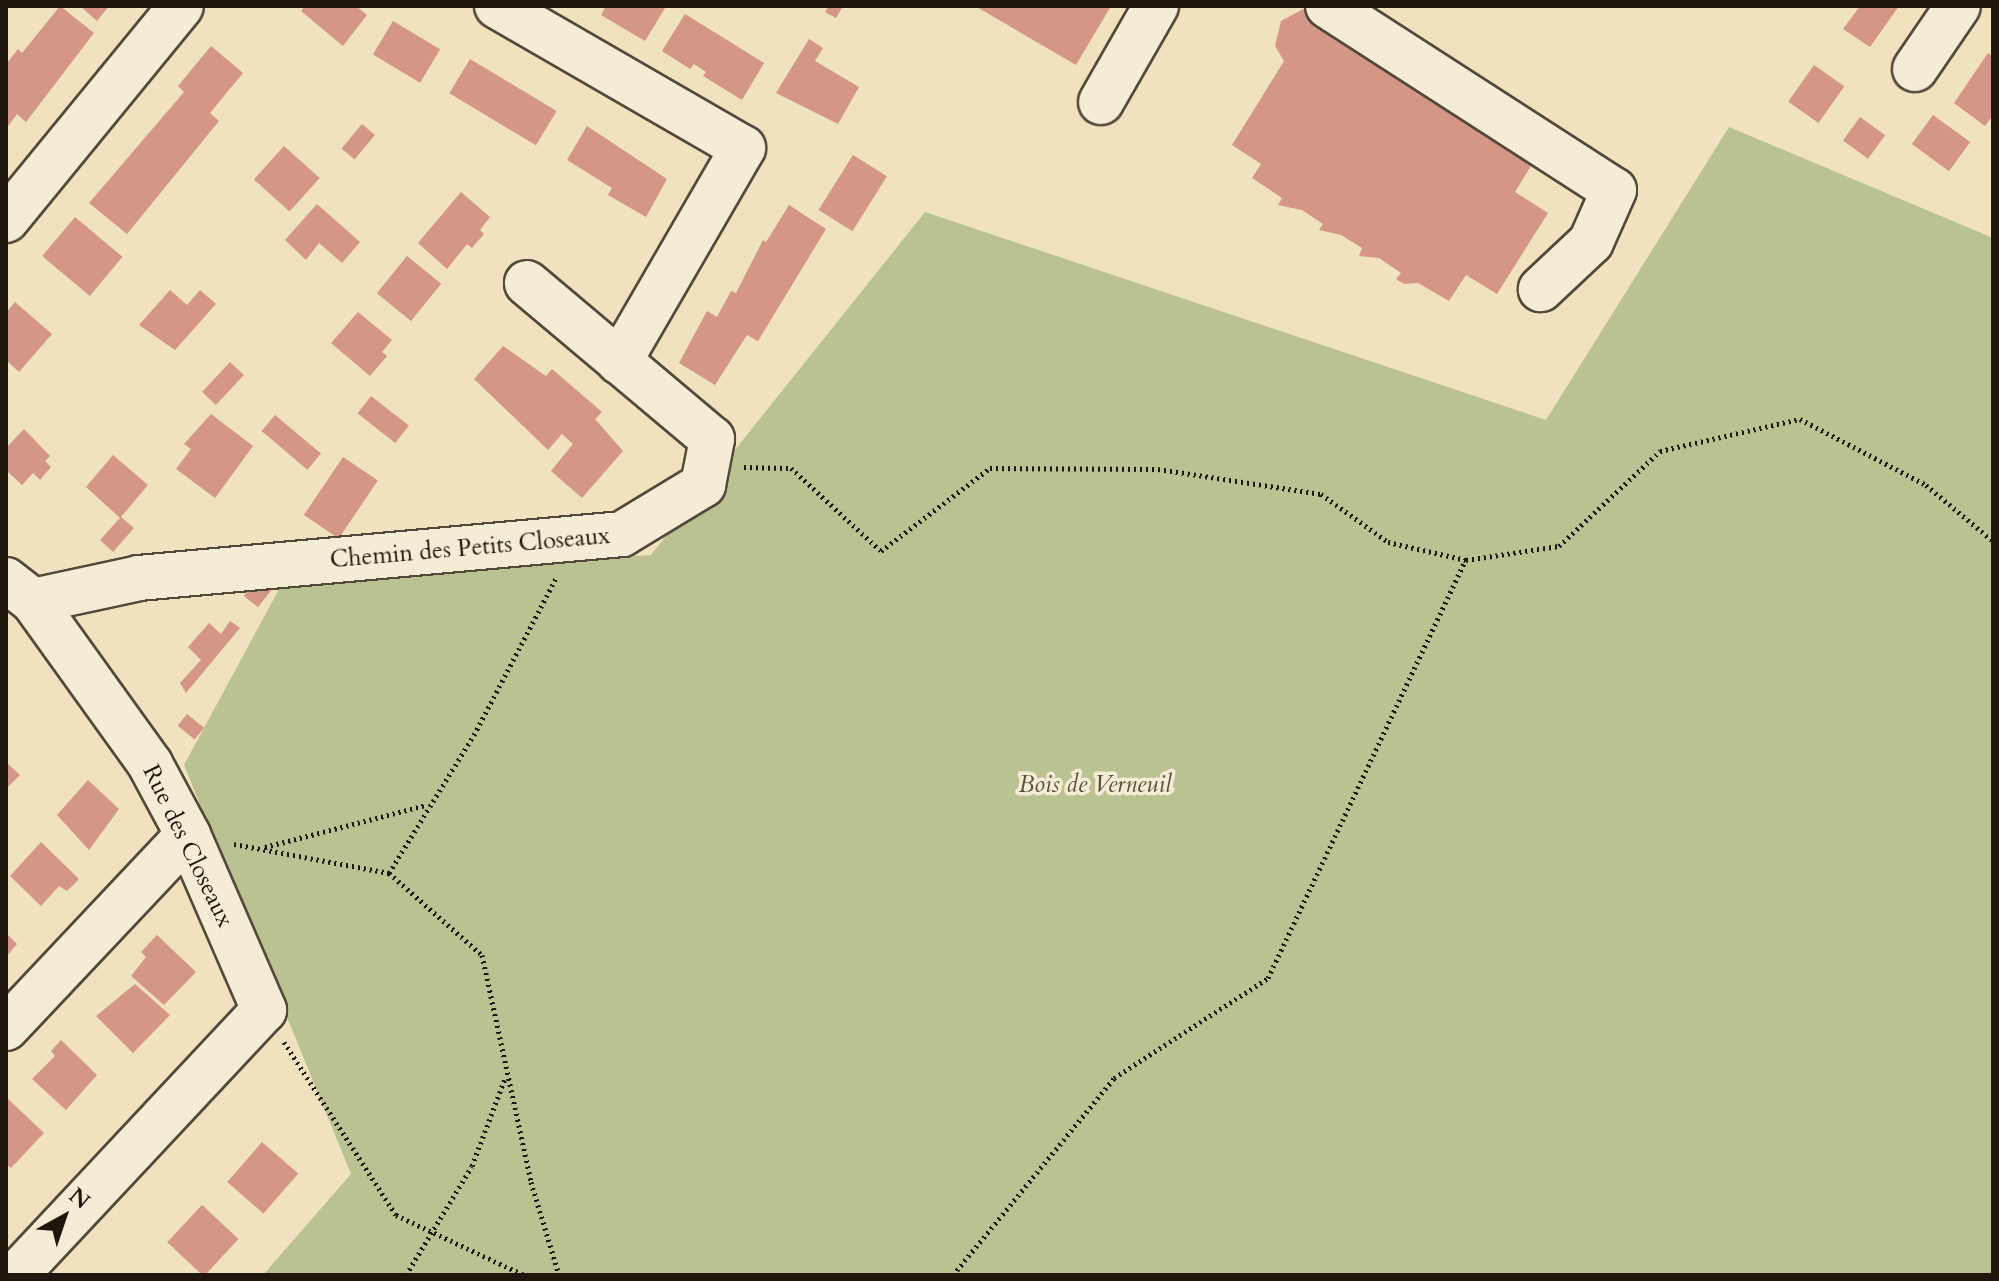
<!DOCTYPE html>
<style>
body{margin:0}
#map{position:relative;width:1999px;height:1281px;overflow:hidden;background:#f0e1bf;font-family:Cardo,serif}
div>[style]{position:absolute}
.green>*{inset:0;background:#bbc291}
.building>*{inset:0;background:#d49686;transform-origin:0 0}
.path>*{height:5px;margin-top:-2.5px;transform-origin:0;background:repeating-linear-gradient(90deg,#1f160d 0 2px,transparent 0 6px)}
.roads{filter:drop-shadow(2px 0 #53493a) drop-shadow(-2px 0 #53493a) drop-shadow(0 2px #53493a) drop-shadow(0 -2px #53493a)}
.minor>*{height:44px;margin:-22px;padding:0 22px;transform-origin:22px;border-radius:22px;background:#f5ecd5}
span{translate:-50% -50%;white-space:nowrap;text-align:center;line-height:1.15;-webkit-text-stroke:7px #f5ecd5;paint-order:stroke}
.street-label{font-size:24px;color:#1f160d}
.park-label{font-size:24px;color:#56523b;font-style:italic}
.frame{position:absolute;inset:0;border:8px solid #1f160d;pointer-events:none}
.north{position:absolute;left:24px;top:1177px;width:80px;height:80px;-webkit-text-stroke:6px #f5ecd5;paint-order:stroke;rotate:40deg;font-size:22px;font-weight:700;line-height:32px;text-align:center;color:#1f160d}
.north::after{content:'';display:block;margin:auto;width:28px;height:36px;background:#1f160d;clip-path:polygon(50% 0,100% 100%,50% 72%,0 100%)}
</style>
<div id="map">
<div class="green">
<i style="clip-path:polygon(1729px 127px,1993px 238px,1993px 1275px,263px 1275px,351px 1174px,184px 765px,284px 580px,651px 555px,925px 212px,1546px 420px)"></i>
</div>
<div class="building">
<i style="clip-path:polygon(60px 6px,94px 33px,26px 122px,17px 114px,6px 129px,6px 64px,18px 49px,22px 53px)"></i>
<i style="clip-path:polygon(80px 6px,109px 6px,97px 21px)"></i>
<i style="clip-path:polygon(305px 6px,356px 6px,367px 15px,343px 46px,301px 11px)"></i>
<i style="clip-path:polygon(606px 6px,661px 6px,665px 8px,645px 41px,601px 15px)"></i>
<i style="clip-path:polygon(829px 6px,843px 6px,836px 18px,825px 12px)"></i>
<i style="clip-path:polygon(975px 6px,1111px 6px,1076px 65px)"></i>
<i style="clip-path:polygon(1309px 6px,1537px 156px,1515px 192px,1548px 213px,1497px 294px,1466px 275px,1449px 301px,1418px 283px,1404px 284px,1396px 279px,1401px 273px,1379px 258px,1359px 256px,1362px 248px,1341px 235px,1319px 230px,1323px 224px,1302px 210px,1278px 205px,1282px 198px,1252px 178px,1261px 164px,1232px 145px,1284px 61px,1275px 46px,1281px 21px)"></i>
<i style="clip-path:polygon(1860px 6px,1899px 6px,1870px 47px,1843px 29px)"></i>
<i style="clip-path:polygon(685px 14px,764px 63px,742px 100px,703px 76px,706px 72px,694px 64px,690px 69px,662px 51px)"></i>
<i style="left:393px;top:21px;width:55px;height:39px;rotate:31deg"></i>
<i style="clip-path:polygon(809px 39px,823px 48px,815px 61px,859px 87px,838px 124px,776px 93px)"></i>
<i style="clip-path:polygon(211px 46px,243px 73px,210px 113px,219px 121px,127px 234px,89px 203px,184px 92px,178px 86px)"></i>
<i style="clip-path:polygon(1988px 53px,1993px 57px,1993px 115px,1985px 126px,1954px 103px)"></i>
<i style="left:470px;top:59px;width:101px;height:40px;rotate:31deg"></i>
<i style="left:1814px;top:65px;width:37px;height:45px;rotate:35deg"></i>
<i style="left:1933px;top:115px;width:46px;height:36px;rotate:36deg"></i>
<i style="left:1860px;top:117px;width:31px;height:29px;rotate:36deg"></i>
<i style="left:362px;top:124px;width:17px;height:32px;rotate:40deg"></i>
<i style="clip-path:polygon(587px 126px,667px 179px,646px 217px,608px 195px,612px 188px,567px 160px)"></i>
<i style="left:284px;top:146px;width:48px;height:45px;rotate:42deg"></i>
<i style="left:853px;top:155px;width:40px;height:65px;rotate:32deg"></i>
<i style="clip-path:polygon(461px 192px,490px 217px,480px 230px,484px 234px,472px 248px,467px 244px,447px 269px,418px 243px)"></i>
<i style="clip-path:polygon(317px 204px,360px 242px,342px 263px,319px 243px,306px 260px,285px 240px)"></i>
<i style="clip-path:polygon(789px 205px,826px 229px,758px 341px,747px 335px,715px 385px,679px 363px,707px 311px,717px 317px,731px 291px,736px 293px,763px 240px,766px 242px)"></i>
<i style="left:75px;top:217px;width:62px;height:51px;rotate:40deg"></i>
<i style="left:407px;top:256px;width:44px;height:48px;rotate:39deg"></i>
<i style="clip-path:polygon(170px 290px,187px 305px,200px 290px,216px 304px,175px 350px,139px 325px)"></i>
<i style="clip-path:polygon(15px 302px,52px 334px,19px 372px,6px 360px,6px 313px)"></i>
<i style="clip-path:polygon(358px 312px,392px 340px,382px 352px,387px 356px,370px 376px,331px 343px)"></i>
<i style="clip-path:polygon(503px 346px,546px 376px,552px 369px,602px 412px,595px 419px,623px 451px,582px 498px,551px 471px,573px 444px,562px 434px,548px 450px,474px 379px)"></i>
<i style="left:230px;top:362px;width:19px;height:41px;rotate:43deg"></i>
<i style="left:371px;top:396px;width:48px;height:22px;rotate:38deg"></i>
<i style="clip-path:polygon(211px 414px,253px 446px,215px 498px,176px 469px,191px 449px,184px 444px)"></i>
<i style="left:275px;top:415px;width:60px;height:21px;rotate:40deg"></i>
<i style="clip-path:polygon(24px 429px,50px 456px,45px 461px,51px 467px,40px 480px,33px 473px,22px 485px,6px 470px,6px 448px)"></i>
<i style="clip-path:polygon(113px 455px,148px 485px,121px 517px,134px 528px,113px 552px,100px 540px,120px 518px,86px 487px)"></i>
<i style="left:343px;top:457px;width:42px;height:70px;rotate:34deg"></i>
<i style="left:258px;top:578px;width:18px;height:23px;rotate:38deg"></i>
<i style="clip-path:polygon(230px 621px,240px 628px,186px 693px,180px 683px,201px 660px,188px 647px,209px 623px,221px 634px)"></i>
<i style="left:187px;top:714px;width:22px;height:15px;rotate:39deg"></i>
<i style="clip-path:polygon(6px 762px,20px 775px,6px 789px)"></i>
<i style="clip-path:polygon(88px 780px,119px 809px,89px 850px,57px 815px)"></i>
<i style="clip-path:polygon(41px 842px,79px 879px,67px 891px,59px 886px,41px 906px,10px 876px)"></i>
<i style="clip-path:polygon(6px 933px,17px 944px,6px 957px)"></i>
<i style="clip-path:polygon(157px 935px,196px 972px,164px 1005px,131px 976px,146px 957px,141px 952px)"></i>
<i style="clip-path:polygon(135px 984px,170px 1015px,133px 1053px,96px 1016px)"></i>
<i style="clip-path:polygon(61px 1040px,97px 1075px,66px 1110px,32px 1079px,55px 1056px,51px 1051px)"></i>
<i style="clip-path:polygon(6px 1097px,44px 1133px,11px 1168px,6px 1164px)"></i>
<i style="left:262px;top:1142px;width:48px;height:53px;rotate:41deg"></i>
<i style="left:202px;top:1205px;width:50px;height:51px;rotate:43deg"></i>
</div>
<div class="path">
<i style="left:744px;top:467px;width:47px;rotate:1.2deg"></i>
<i style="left:791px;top:468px;width:122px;rotate:42.7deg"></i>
<i style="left:881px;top:551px;width:137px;rotate:-37.3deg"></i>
<i style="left:990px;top:468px;width:168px;rotate:0.3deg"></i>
<i style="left:1158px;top:469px;width:165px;rotate:8.7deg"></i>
<i style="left:1321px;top:494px;width:82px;rotate:35.6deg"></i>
<i style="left:1388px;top:542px;width:80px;rotate:13deg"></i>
<i style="left:1466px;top:560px;width:94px;rotate:-8.6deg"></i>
<i style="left:1559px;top:546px;width:139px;rotate:-43.2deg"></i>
<i style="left:1660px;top:451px;width:144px;rotate:-12.9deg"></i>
<i style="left:1800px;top:419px;width:142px;rotate:27.6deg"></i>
<i style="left:1926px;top:485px;width:87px;rotate:39.9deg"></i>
<i style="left:234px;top:844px;width:158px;rotate:10.6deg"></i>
<i style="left:389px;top:873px;width:124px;rotate:41.4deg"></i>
<i style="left:482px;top:955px;width:232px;rotate:77.8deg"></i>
<i style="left:531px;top:1182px;width:97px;rotate:73.2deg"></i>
<i style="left:265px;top:847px;width:166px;rotate:-14.6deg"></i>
<i style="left:389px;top:873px;width:162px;rotate:-58.4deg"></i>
<i style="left:474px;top:735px;width:177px;rotate:-62.4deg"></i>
<i style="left:284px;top:1042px;width:206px;rotate:57.1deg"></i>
<i style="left:396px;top:1215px;width:141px;rotate:25.1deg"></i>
<i style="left:406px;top:1275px;width:127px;rotate:-58.8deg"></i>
<i style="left:472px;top:1166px;width:94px;rotate:-69.4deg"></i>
<i style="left:953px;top:1275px;width:254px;rotate:-50.7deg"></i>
<i style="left:1114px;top:1078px;width:184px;rotate:-33deg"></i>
<i style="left:1268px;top:978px;width:463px;rotate:-64.7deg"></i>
</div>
<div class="roads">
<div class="minor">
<i style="left:497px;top:6px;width:284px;rotate:30deg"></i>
<i style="left:743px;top:148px;width:247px;rotate:120.1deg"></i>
<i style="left:1328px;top:6px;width:340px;rotate:32.8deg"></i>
<i style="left:1614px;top:190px;width:57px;rotate:113.9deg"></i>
<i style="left:1591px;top:242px;width:69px;rotate:136.8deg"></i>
<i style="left:1915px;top:69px;width:76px;rotate:-55.7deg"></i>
<i style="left:1101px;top:102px;width:111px;rotate:-60.2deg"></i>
<i style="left:6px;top:220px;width:276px;rotate:-50.7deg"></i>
<i style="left:6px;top:580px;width:34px;rotate:38deg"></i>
<i style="left:33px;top:601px;width:201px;rotate:54.3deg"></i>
<i style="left:150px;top:764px;width:81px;rotate:61.8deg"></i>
<i style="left:188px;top:835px;width:191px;rotate:66.5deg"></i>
<i style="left:264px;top:1010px;width:363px;rotate:133.1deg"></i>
<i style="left:33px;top:601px;width:108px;rotate:-12.2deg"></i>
<i style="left:139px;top:578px;width:485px;rotate:-5.2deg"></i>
<i style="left:622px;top:534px;width:95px;rotate:-31.2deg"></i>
<i style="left:703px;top:485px;width:47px;rotate:-78.9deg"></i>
<i style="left:712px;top:439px;width:242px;rotate:-139.9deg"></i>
<i style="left:6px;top:1028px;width:265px;rotate:-46.7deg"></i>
</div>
</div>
<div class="street-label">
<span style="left:470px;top:548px;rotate:-5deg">Chemin des Petits Closeaux</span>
<span style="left:188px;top:846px;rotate:64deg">Rue des Closeaux</span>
</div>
<div class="park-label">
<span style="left:1095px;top:785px">Bois de Verneuil</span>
</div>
<div class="frame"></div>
<div class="north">N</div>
</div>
